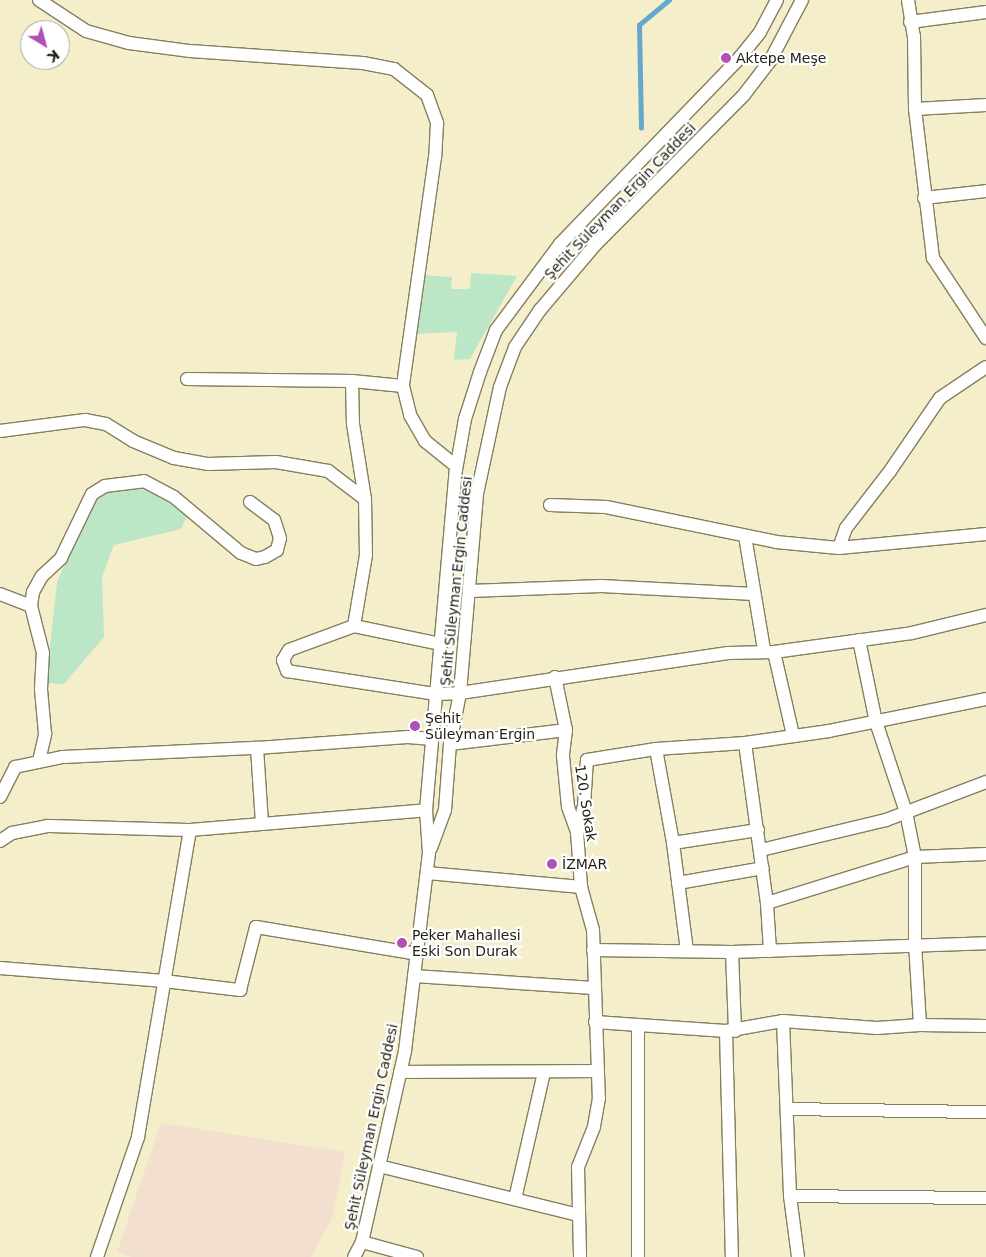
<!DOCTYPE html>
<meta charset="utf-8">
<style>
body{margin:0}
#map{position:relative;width:986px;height:1257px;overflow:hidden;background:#f4eeca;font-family:"DejaVu Sans",sans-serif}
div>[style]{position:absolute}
.education>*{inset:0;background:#f3dfd0}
.green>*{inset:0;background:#bbe7c6}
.stream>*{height:4.5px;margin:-2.25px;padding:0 2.25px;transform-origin:2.25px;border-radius:2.25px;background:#65a8cc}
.roads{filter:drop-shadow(1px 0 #847f5e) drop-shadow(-1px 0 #847f5e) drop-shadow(0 1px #847f5e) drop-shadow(0 -1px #847f5e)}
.street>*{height:12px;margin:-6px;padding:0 6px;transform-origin:6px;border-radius:6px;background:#fff}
.dots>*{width:14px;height:14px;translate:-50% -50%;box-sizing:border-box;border:2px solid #fff;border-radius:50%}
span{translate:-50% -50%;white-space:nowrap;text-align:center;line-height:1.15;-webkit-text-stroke:4.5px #fff;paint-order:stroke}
.poi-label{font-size:14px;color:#242114}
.left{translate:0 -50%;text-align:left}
.street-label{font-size:14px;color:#242114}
.north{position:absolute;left:20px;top:20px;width:50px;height:50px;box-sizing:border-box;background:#fff;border:1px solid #a7a6a1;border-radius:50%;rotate:143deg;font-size:14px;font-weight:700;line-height:20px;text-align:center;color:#242114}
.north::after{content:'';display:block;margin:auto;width:18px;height:22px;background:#b250b8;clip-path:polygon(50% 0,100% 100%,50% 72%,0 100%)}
</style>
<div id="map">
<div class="education">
<i style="clip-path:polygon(161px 1123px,345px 1152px,332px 1219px,311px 1257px,132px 1257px,117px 1252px)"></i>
</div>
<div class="green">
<i style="clip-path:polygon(471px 273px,517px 276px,470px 359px,454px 360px,457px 332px,411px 334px,421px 275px,452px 277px,451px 289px,470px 289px)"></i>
<i style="clip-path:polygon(144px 486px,188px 513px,181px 529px,114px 545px,102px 577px,104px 637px,64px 684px,46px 683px,57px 582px,95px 495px)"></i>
</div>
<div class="stream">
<i style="left:641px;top:128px;width:103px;rotate:-91.1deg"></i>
<i style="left:639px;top:25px;width:39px;rotate:-40deg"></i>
</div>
<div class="roads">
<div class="street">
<i style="left:39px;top:0;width:56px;rotate:33.4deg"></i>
<i style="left:86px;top:31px;width:45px;rotate:15.6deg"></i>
<i style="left:129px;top:43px;width:62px;rotate:7.5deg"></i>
<i style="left:190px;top:51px;width:173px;rotate:4deg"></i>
<i style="left:363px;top:63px;width:32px;rotate:11deg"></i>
<i style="left:394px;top:69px;width:42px;rotate:38.2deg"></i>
<i style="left:427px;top:95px;width:30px;rotate:70deg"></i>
<i style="left:437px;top:123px;width:34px;rotate:93deg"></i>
<i style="left:435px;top:157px;width:231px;rotate:98deg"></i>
<i style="left:403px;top:386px;width:30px;rotate:76deg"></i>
<i style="left:410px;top:415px;width:30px;rotate:60deg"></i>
<i style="left:425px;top:441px;width:40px;rotate:39deg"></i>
<i style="left:908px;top:0;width:36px;rotate:81deg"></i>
<i style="left:914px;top:36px;width:73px;rotate:89.2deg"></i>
<i style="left:915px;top:109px;width:150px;rotate:83.1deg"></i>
<i style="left:933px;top:258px;width:96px;rotate:56.5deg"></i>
<i style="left:910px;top:22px;width:77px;rotate:-7.5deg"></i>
<i style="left:915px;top:109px;width:71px;rotate:-3.2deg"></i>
<i style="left:924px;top:198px;width:62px;rotate:-6.4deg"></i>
<i style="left:187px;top:379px;width:165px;rotate:0.7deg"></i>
<i style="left:352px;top:381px;width:51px;rotate:5.6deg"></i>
<i style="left:352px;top:381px;width:43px;rotate:88.7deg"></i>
<i style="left:353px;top:424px;width:76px;rotate:80.9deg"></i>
<i style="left:365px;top:499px;width:56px;rotate:89deg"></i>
<i style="left:366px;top:555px;width:72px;rotate:99.6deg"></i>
<i style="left:354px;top:626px;width:69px;rotate:159.7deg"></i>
<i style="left:289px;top:650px;width:12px;rotate:121deg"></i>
<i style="left:283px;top:660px;width:12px;rotate:70deg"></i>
<i style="left:287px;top:671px;width:151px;rotate:8.8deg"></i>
<i style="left:436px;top:694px;width:24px;rotate:-2deg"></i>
<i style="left:460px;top:693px;width:271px;rotate:-8.5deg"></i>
<i style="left:728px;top:653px;width:46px;rotate:-1.2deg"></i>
<i style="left:774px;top:652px;width:139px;rotate:-7.8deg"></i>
<i style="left:912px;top:633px;width:76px;rotate:-13.7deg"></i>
<i style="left:0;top:431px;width:86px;rotate:-7.4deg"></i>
<i style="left:85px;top:420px;width:21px;rotate:11deg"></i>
<i style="left:106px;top:424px;width:32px;rotate:32deg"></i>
<i style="left:133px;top:441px;width:44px;rotate:22.5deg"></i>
<i style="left:174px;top:458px;width:35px;rotate:10deg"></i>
<i style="left:208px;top:464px;width:68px;rotate:-1.7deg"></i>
<i style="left:276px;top:462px;width:53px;rotate:9.8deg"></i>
<i style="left:328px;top:471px;width:46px;rotate:37.1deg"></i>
<i style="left:550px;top:505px;width:56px;rotate:2deg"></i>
<i style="left:606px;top:507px;width:174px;rotate:11.6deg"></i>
<i style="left:776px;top:542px;width:63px;rotate:5.4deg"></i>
<i style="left:839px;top:548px;width:148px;rotate:-5.4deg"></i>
<i style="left:745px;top:536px;width:116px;rotate:80.5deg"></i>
<i style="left:839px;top:548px;width:21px;rotate:-71deg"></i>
<i style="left:846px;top:528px;width:72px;rotate:-52.3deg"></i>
<i style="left:890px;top:471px;width:88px;rotate:-55.6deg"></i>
<i style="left:940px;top:398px;width:55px;rotate:-34deg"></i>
<i style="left:470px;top:591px;width:131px;rotate:-2.2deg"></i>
<i style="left:601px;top:586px;width:153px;rotate:3deg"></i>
<i style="left:0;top:594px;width:33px;rotate:21deg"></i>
<i style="left:354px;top:626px;width:89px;rotate:11.7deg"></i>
<i style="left:859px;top:640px;width:84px;rotate:78.3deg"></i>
<i style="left:876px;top:722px;width:95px;rotate:71.6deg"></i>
<i style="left:906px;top:812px;width:46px;rotate:78.7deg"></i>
<i style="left:915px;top:857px;width:86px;rotate:90deg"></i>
<i style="left:915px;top:943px;width:82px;rotate:86.5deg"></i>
<i style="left:774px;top:652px;width:85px;rotate:77.1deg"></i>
<i style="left:555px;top:677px;width:54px;rotate:78.3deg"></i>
<i style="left:566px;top:730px;width:26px;rotate:97deg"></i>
<i style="left:563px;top:756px;width:51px;rotate:84.4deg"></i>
<i style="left:568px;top:807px;width:27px;rotate:70deg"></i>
<i style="left:577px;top:832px;width:55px;rotate:85.8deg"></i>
<i style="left:581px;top:887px;width:45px;rotate:74.4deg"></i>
<i style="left:593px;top:930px;width:168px;rotate:88deg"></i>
<i style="left:599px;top:1098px;width:29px;rotate:100deg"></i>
<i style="left:594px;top:1127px;width:43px;rotate:111.8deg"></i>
<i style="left:578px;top:1167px;width:90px;rotate:88.7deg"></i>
<i style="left:745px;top:743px;width:162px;rotate:82.2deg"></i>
<i style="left:450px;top:744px;width:117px;rotate:-6.9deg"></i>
<i style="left:257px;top:748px;width:76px;rotate:86.2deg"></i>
<i style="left:656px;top:749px;width:96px;rotate:79.7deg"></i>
<i style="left:673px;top:843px;width:109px;rotate:82.6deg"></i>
<i style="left:39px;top:761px;width:28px;rotate:-77deg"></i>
<i style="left:45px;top:734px;width:45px;rotate:-95.1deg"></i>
<i style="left:41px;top:689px;width:36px;rotate:-87deg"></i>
<i style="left:43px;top:653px;width:49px;rotate:-104.3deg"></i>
<i style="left:31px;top:606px;width:14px;rotate:-82deg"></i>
<i style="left:33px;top:592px;width:18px;rotate:-61deg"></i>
<i style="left:42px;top:576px;width:26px;rotate:-43deg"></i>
<i style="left:61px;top:558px;width:71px;rotate:-64.2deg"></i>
<i style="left:92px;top:494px;width:15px;rotate:-32deg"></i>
<i style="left:105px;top:486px;width:39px;rotate:-7deg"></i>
<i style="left:144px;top:481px;width:34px;rotate:28deg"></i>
<i style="left:174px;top:497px;width:87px;rotate:39.9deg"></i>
<i style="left:241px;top:553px;width:16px;rotate:22deg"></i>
<i style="left:256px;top:559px;width:9px;rotate:-13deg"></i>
<i style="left:265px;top:557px;width:14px;rotate:-30deg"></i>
<i style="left:277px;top:550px;width:12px;rotate:-76deg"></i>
<i style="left:280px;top:538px;width:19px;rotate:-108deg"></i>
<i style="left:274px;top:520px;width:30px;rotate:-143deg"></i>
<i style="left:0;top:797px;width:34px;rotate:-63deg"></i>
<i style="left:15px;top:767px;width:49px;rotate:-11.8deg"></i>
<i style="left:63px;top:757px;width:194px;rotate:-2.7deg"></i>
<i style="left:257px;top:748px;width:151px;rotate:-4.2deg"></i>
<i style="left:408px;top:737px;width:24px;rotate:5deg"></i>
<i style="left:577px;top:832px;width:27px;rotate:-75deg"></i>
<i style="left:584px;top:806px;width:46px;rotate:-86.3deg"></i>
<i style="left:587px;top:760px;width:70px;rotate:-9.1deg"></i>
<i style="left:656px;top:749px;width:89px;rotate:-3.9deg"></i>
<i style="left:745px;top:743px;width:85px;rotate:-8.1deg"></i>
<i style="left:829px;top:731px;width:160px;rotate:-11.5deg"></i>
<i style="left:0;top:841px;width:14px;rotate:-34deg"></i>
<i style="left:12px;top:833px;width:36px;rotate:-11deg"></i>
<i style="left:47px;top:826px;width:143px;rotate:1.6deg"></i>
<i style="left:673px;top:843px;width:86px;rotate:-8.7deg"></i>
<i style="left:431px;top:848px;width:40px;rotate:-69.8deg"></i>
<i style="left:445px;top:810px;width:66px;rotate:-85.7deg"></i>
<i style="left:450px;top:744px;width:52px;rotate:-78.9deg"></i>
<i style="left:460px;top:693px;width:200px;rotate:-85.1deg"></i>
<i style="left:477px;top:494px;width:109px;rotate:-77.9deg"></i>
<i style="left:500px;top:387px;width:43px;rotate:-69.4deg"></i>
<i style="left:515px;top:347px;width:45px;rotate:-56deg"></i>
<i style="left:540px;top:310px;width:84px;rotate:-49.8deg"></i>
<i style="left:594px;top:246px;width:211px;rotate:-45.2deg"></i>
<i style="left:743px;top:96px;width:44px;rotate:-52.4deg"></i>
<i style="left:770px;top:61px;width:69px;rotate:-62.3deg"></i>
<i style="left:761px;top:850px;width:129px;rotate:-13.5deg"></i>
<i style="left:886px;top:820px;width:107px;rotate:-20.8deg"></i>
<i style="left:427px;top:873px;width:155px;rotate:5.2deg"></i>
<i style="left:678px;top:883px;width:86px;rotate:-10deg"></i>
<i style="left:593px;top:950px;width:139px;rotate:0.8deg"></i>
<i style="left:732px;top:952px;width:254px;rotate:-2deg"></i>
<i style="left:770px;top:951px;width:48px;rotate:-93.6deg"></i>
<i style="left:767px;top:903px;width:155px;rotate:-17.3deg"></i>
<i style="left:915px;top:857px;width:71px;rotate:-2.4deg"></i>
<i style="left:732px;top:952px;width:79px;rotate:87.8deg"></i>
<i style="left:0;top:968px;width:165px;rotate:4.5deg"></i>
<i style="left:164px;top:981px;width:77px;rotate:6.8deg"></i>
<i style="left:240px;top:990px;width:65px;rotate:-75.7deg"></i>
<i style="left:256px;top:927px;width:163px;rotate:9.5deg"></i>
<i style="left:414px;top:976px;width:180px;rotate:3.8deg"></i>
<i style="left:783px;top:1021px;width:175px;rotate:87.7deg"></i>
<i style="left:790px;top:1196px;width:62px;rotate:82.5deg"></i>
<i style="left:595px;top:1022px;width:131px;rotate:3.9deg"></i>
<i style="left:726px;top:1031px;width:58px;rotate:-10deg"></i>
<i style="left:783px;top:1021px;width:94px;rotate:4.3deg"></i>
<i style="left:877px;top:1028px;width:43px;rotate:-4deg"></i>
<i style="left:920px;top:1025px;width:66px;rotate:0.9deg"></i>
<i style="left:726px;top:1031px;width:226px;rotate:88.5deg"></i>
<i style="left:400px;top:1072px;width:197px;rotate:-0.3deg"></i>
<i style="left:788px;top:1109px;width:198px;rotate:0.9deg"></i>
<i style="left:379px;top:1166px;width:206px;rotate:13.8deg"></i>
<i style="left:790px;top:1196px;width:196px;rotate:0.6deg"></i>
<i style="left:515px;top:1199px;width:130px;rotate:-77.1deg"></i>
<i style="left:362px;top:1242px;width:57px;rotate:15.3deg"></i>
<i style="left:97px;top:1257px;width:127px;rotate:-71.1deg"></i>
<i style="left:138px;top:1137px;width:311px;rotate:-80.4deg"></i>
<i style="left:190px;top:830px;width:237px;rotate:-4.8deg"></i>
<i style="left:354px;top:1257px;width:17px;rotate:-62deg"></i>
<i style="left:362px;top:1242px;width:196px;rotate:-77.3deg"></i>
<i style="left:405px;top:1051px;width:199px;rotate:-83.1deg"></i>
<i style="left:429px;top:853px;width:43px;rotate:-94deg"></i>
<i style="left:426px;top:810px;width:341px;rotate:-85deg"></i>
<i style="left:456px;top:470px;width:52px;rotate:-80deg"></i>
<i style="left:465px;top:419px;width:49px;rotate:-72.3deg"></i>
<i style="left:480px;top:372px;width:45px;rotate:-69.1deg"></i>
<i style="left:496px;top:330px;width:107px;rotate:-53.3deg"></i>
<i style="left:560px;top:244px;width:253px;rotate:-46deg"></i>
<i style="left:736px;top:62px;width:38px;rotate:-51deg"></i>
<i style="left:760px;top:32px;width:36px;rotate:-62deg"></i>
<i style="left:638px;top:1257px;width:230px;rotate:-90deg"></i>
</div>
</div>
<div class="dots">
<i style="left:726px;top:58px;background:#b250b8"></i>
<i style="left:415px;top:726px;background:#b250b8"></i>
<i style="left:552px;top:864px;background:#b250b8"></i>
<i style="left:402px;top:943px;background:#b250b8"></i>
</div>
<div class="poi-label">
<span class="left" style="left:736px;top:58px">Aktepe Meşe</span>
<span class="left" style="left:425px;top:726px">Şehit<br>Süleyman Ergin</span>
<span class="left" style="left:562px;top:864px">İZMAR</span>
<span class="left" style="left:412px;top:943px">Peker Mahallesi<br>Eski Son Durak</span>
</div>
<div class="street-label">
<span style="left:620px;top:201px;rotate:-46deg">Şehit Süleyman Ergin Caddesi</span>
<span style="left:456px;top:581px;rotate:-84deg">Şehit Süleyman Ergin Caddesi</span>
<span style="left:586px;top:803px;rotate:81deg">120. Sokak</span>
<span style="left:371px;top:1127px;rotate:-78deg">Şehit Süleyman Ergin Caddesi</span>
</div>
<div class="north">K</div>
</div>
